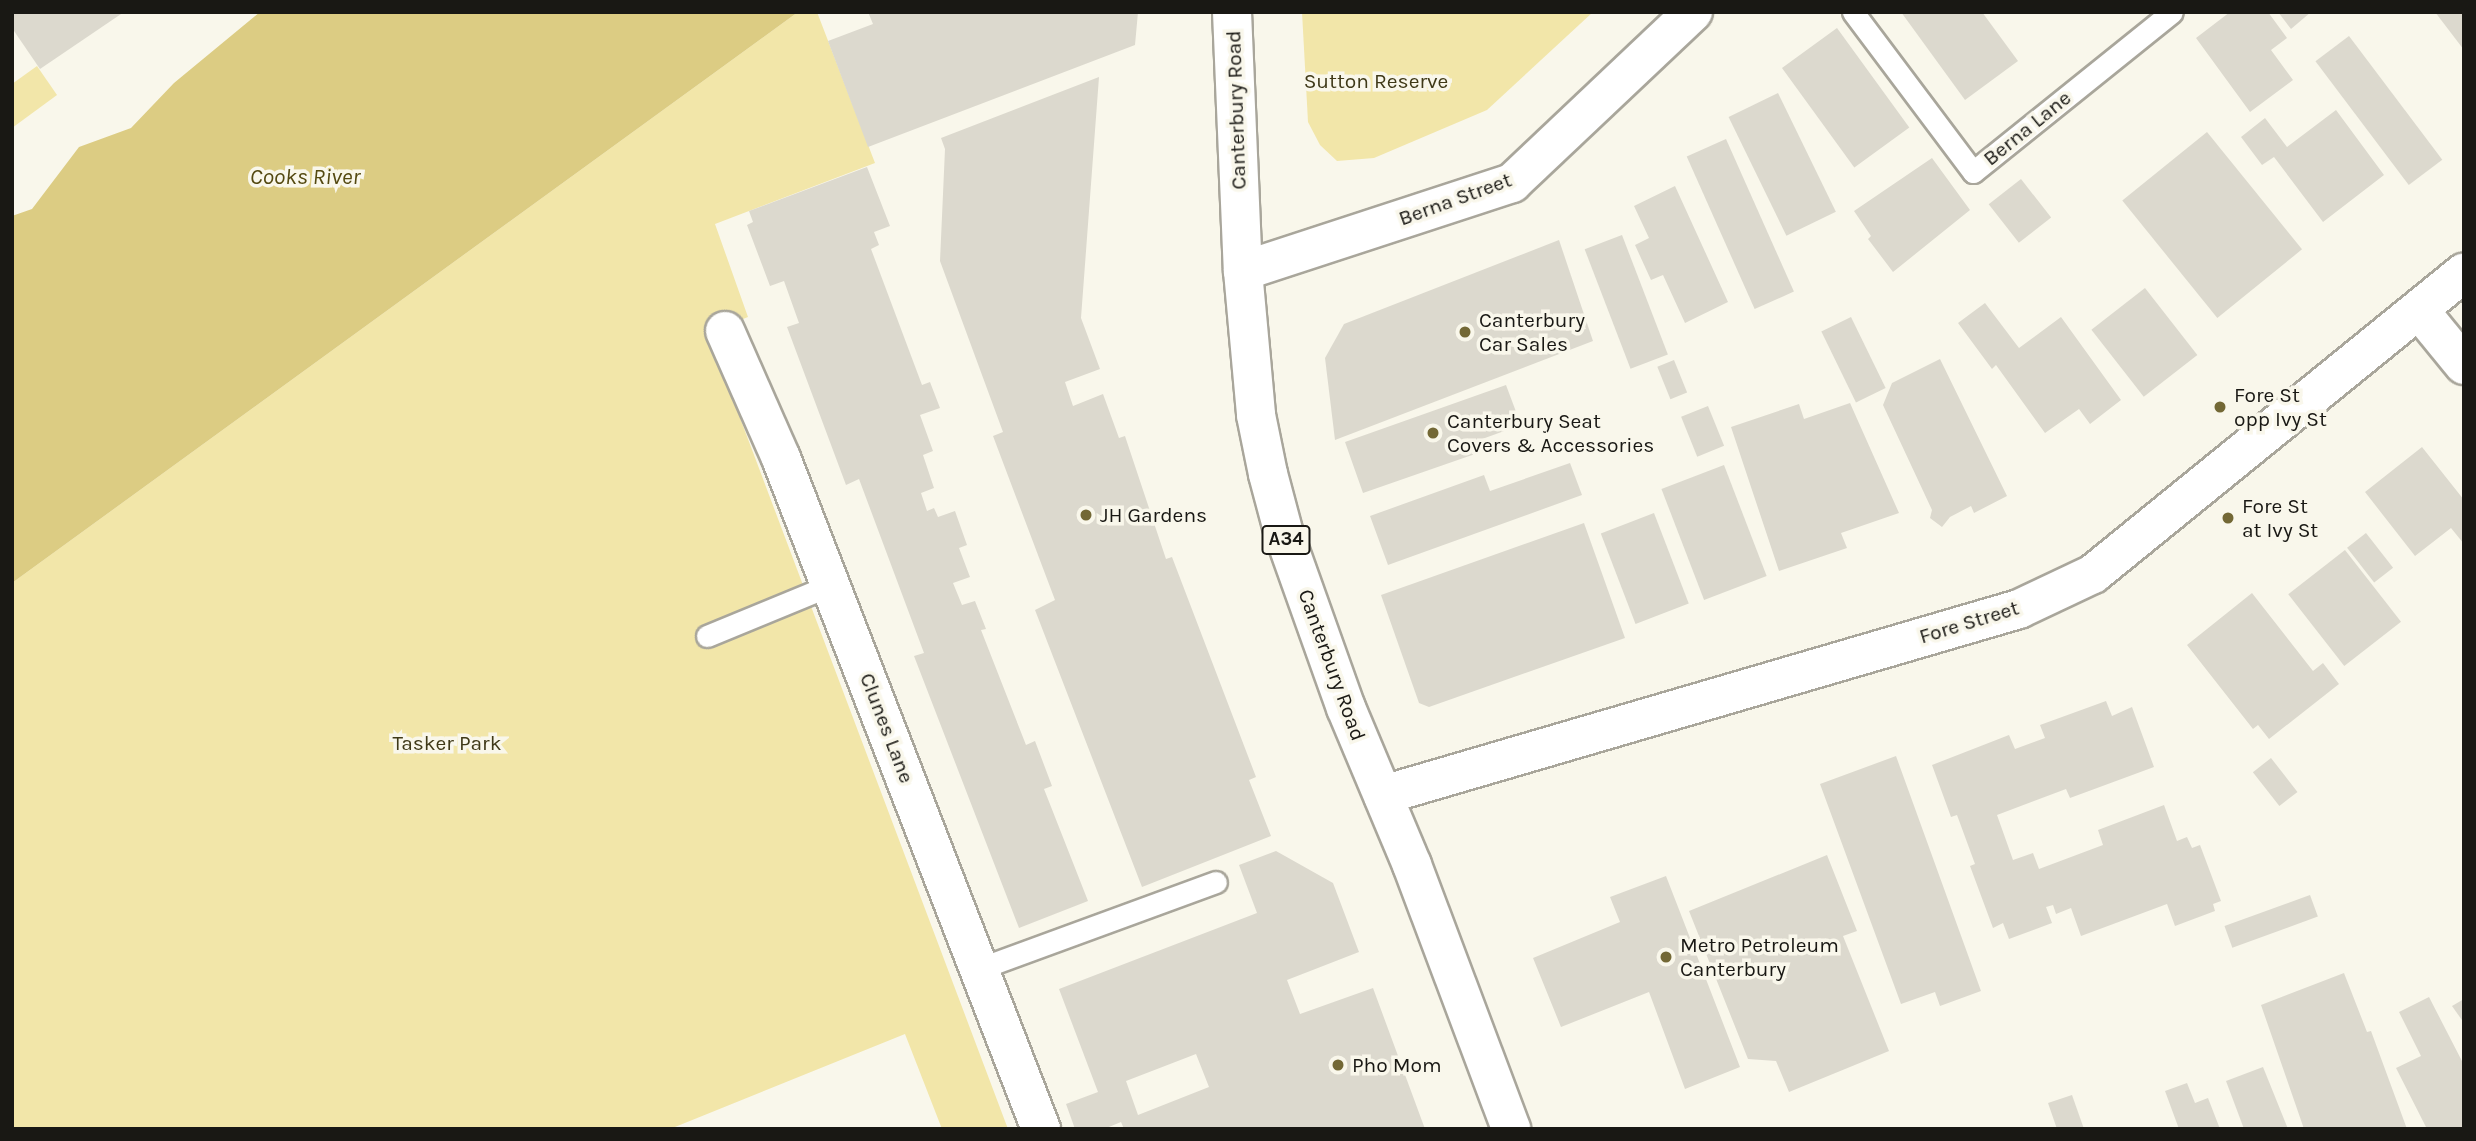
<!DOCTYPE html>
<style>
body{margin:0}
#map{position:relative;width:2476px;height:1141px;overflow:hidden;background:#f9f7eb;font-family:Karla,sans-serif}
div>[style]{position:absolute}
.green>*{inset:0;background:#f2e6a9}
.water>*{inset:0;background:#dccc83}
.building>*{inset:0;background:#dcd9ce;transform-origin:0 0}
.roads{filter:drop-shadow(2px 0 #a9a69b) drop-shadow(-2px 0 #a9a69b) drop-shadow(0 2px #a9a69b) drop-shadow(0 -2px #a9a69b)}
.service>*{height:21px;margin:-10.5px;padding:0 10.5px;transform-origin:10.5px;border-radius:10.5px;background:#fff}
.minor>*{height:38px;margin:-19px;padding:0 19px;transform-origin:19px;border-radius:19px;background:#fff}
.secondary>*{height:38px;margin:-19px;padding:0 19px;transform-origin:19px;border-radius:19px;background:#fff}
.trunk>*{height:38px;margin:-19px;padding:0 19px;transform-origin:19px;border-radius:19px;background:#fff}
.dots>*{width:19px;height:19px;translate:-50% -50%;box-sizing:border-box;border:4px solid #f9f7eb;border-radius:50%}
span{translate:-50% -50%;white-space:nowrap;text-align:center;line-height:1.15;-webkit-text-stroke:7px #f9f7eb;paint-order:stroke}
.shield-label span{padding:2px 5px;background:#f9f7eb;border:2px solid;border-radius:5px;-webkit-text-stroke-width:0}
.shield-label{font-size:19px;color:#191814;font-weight:700}
.park-label{font-size:21px;color:#3f3918}
.street-label{font-size:21px;color:#191814}
.poi-label{font-size:21px;color:#191814}
.left{translate:0 -50%;text-align:left}
.water-label{font-size:23px;color:#544911;font-style:italic}
.frame{position:absolute;inset:0;border:14px solid #191814;pointer-events:none}
</style>
<div id="map">
<div class="green">
<i style="clip-path:polygon(798px 12px,817px 12px,875px 163px,715px 224px,748px 317px,708px 333px,1008px 1129px,942px 1129px,905px 1034px,670px 1129px,12px 1129px,12px 583px)"></i>
<i style="clip-path:polygon(1302px 12px,1593px 12px,1487px 110px,1374px 158px,1337px 161px,1320px 145px,1308px 122px)"></i>
<i style="clip-path:polygon(37px 66px,57px 95px,12px 128px,12px 84px)"></i>
</div>
<div class="water">
<i style="clip-path:polygon(260px 12px,798px 12px,12px 583px,12px 216px,32px 209px,79px 147px,131px 128px,174px 83px)"></i>
</div>
<div class="building">
<i style="clip-path:polygon(12px 12px,124px 12px,40px 69px,12px 28px)"></i>
<i style="clip-path:polygon(868px 12px,1138px 12px,1135px 45px,868px 147px,828px 41px,873px 24px)"></i>
<i style="clip-path:polygon(1901px 12px,1982px 12px,2018px 61px,1965px 100px)"></i>
<i style="clip-path:polygon(2230px 12px,2268px 12px,2287px 38px,2271px 50px,2293px 80px,2250px 112px,2196px 38px)"></i>
<i style="clip-path:polygon(2278px 12px,2311px 12px,2291px 29px)"></i>
<i style="clip-path:polygon(2435px 12px,2464px 12px,2464px 50px)"></i>
<i style="left:1837px;top:28px;width:123px;height:68px;rotate:54deg"></i>
<i style="left:2349px;top:36px;width:155px;height:42px;rotate:53deg"></i>
<i style="clip-path:polygon(1099px 77px,1081px 318px,1100px 369px,1065px 382px,1073px 406px,1103px 394px,1119px 438px,1125px 436px,1166px 559px,1172px 557px,1256px 777px,1249px 780px,1271px 836px,1142px 887px,1035px 610px,1055px 600px,993px 436px,1003px 432px,940px 261px,945px 149px,941px 138px)"></i>
<i style="left:1778px;top:93px;width:132px;height:55px;rotate:64deg"></i>
<i style="clip-path:polygon(2336px 110px,2384px 175px,2323px 222px,2274px 157px,2262px 165px,2241px 137px,2265px 118px,2287px 147px)"></i>
<i style="left:2207px;top:132px;width:151px;height:109px;rotate:51deg"></i>
<i style="left:1726px;top:139px;width:167px;height:43px;rotate:66deg"></i>
<i style="clip-path:polygon(1932px 158px,1970px 210px,1893px 272px,1868px 239px,1871px 236px,1854px 211px)"></i>
<i style="clip-path:polygon(867px 167px,890px 226px,874px 232px,879px 245px,871px 249px,922px 385px,930px 382px,940px 408px,920px 415px,933px 451px,923px 455px,934px 488px,921px 493px,927px 511px,934px 508px,938px 517px,955px 511px,967px 545px,959px 548px,970px 577px,953px 583px,962px 605px,975px 601px,986px 629px,981px 630px,1026px 745px,1035px 741px,1052px 786px,1044px 789px,1088px 901px,1019px 928px,914px 656px,924px 653px,859px 479px,846px 485px,787px 327px,799px 323px,784px 281px,770px 286px,747px 225px,753px 222px,749px 211px)"></i>
<i style="left:2021px;top:179px;width:49px;height:41px;rotate:52deg"></i>
<i style="clip-path:polygon(1675px 186px,1728px 302px,1685px 323px,1663px 275px,1651px 280px,1635px 245px,1649px 238px,1634px 206px)"></i>
<i style="left:1622px;top:235px;width:128px;height:40px;rotate:69deg"></i>
<i style="clip-path:polygon(1559px 240px,1593px 341px,1335px 440px,1325px 358px,1344px 324px)"></i>
<i style="left:2145px;top:288px;width:85px;height:68px;rotate:52deg"></i>
<i style="clip-path:polygon(1985px 303px,2019px 348px,2061px 317px,2121px 400px,2090px 424px,2079px 409px,2045px 433px,1996px 365px,1992px 369px,1958px 323px)"></i>
<i style="left:1851px;top:317px;width:79px;height:33px;rotate:64deg"></i>
<i style="clip-path:polygon(1940px 359px,2007px 496px,1974px 513px,1971px 506px,1950px 517px,1942px 527px,1930px 518px,1932px 510px,1883px 405px,1892px 383px)"></i>
<i style="left:1674px;top:360px;width:35px;height:18px;rotate:68deg"></i>
<i style="clip-path:polygon(1506px 385px,1521px 425px,1471px 443px,1475px 454px,1363px 493px,1345px 442px)"></i>
<i style="clip-path:polygon(1850px 403px,1899px 513px,1841px 533px,1847px 548px,1779px 571px,1731px 427px,1799px 404px,1804px 419px)"></i>
<i style="left:1708px;top:406px;width:43px;height:29px;rotate:68deg"></i>
<i style="clip-path:polygon(2422px 447px,2464px 500px,2464px 544px,2451px 528px,2415px 556px,2365px 492px)"></i>
<i style="clip-path:polygon(1570px 463px,1582px 495px,1388px 565px,1370px 516px,1484px 475px,1490px 491px)"></i>
<i style="left:1724px;top:465px;width:119px;height:67px;rotate:69deg"></i>
<i style="left:1654px;top:513px;width:97px;height:57px;rotate:69deg"></i>
<i style="clip-path:polygon(1584px 523px,1625px 638px,1429px 707px,1419px 703px,1381px 595px)"></i>
<i style="left:2366px;top:533px;width:44px;height:24px;rotate:52deg"></i>
<i style="left:2345px;top:550px;width:91px;height:72px;rotate:52deg"></i>
<i style="clip-path:polygon(2252px 593px,2313px 671px,2323px 663px,2339px 684px,2269px 739px,2258px 725px,2253px 729px,2187px 645px)"></i>
<i style="clip-path:polygon(2106px 701px,2112px 716px,2132px 707px,2154px 767px,2070px 798px,2066px 789px,1997px 815px,2013px 860px,2033px 853px,2039px 869px,2103px 845px,2098px 830px,2164px 805px,2177px 841px,2187px 837px,2192px 848px,2200px 845px,2221px 901px,2213px 904px,2215px 911px,2175px 926px,2167px 904px,2081px 936px,2071px 908px,2056px 914px,2053px 905px,2046px 907px,2052px 923px,2009px 939px,2003px 923px,1993px 928px,1970px 866px,1975px 864px,1957px 815px,1951px 817px,1932px 765px,2009px 735px,2015px 749px,2045px 738px,2040px 725px)"></i>
<i style="clip-path:polygon(1896px 756px,1981px 991px,1940px 1006px,1935px 992px,1901px 1004px,1820px 784px)"></i>
<i style="left:2271px;top:758px;width:43px;height:23px;rotate:52deg"></i>
<i style="clip-path:polygon(evenodd,1276px 851px,1333px 883px,1359px 952px,1287px 980px,1300px 1014px,1373px 988px,1425px 1129px,1124px 1129px,1121px 1122px,1104px 1129px,1075px 1129px,1066px 1104px,1098px 1092px,1059px 989px,1257px 913px,1239px 865px,1276px 851px,1196px 1054px,1209px 1087px,1138px 1115px,1126px 1081px,1196px 1054px)"></i>
<i style="clip-path:polygon(1827px 855px,1857px 931px,1843px 936px,1889px 1051px,1789px 1092px,1776px 1061px,1748px 1059px,1689px 911px)"></i>
<i style="clip-path:polygon(1666px 876px,1740px 1067px,1685px 1089px,1649px 992px,1561px 1027px,1533px 958px,1620px 922px,1610px 897px)"></i>
<i style="left:2310px;top:895px;width:23px;height:91px;rotate:70deg"></i>
<i style="clip-path:polygon(2344px 973px,2367px 1032px,2371px 1031px,2407px 1129px,2304px 1129px,2261px 1005px)"></i>
<i style="clip-path:polygon(2429px 997px,2464px 1065px,2464px 1129px,2427px 1129px,2396px 1068px,2421px 1056px,2399px 1012px)"></i>
<i style="clip-path:polygon(2464px 999px,2464px 1023px,2452px 1006px)"></i>
<i style="clip-path:polygon(2263px 1067px,2288px 1129px,2244px 1129px,2226px 1081px)"></i>
<i style="clip-path:polygon(2187px 1083px,2195px 1103px,2208px 1098px,2220px 1129px,2179px 1129px,2165px 1091px)"></i>
<i style="clip-path:polygon(2072px 1095px,2084px 1129px,2057px 1129px,2048px 1103px)"></i>
</div>
<div class="roads">
<div class="service">
<i style="left:1853px;top:12px;width:200px;rotate:53.1deg"></i>
<i style="left:1973px;top:172px;width:255px;rotate:-38.8deg"></i>
<i style="left:707px;top:636px;width:134px;rotate:-22.4deg"></i>
<i style="left:981px;top:968px;width:250px;rotate:-20.1deg"></i>
</div>
<div class="minor">
<i style="left:1243px;top:271px;width:283px;rotate:-18.1deg"></i>
<i style="left:1512px;top:183px;width:249px;rotate:-43.4deg"></i>
<i style="left:2419px;top:310px;width:71px;rotate:50.7deg"></i>
<i style="left:725px;top:331px;width:139px;rotate:66.2deg"></i>
<i style="left:781px;top:458px;width:720px;rotate:68.82deg"></i>
</div>
<div class="secondary">
<i style="left:1383px;top:795px;width:663px;rotate:-16.3deg"></i>
<i style="left:2019px;top:609px;width:82px;rotate:-25.3deg"></i>
<i style="left:2093px;top:574px;width:478px;rotate:-39.1deg"></i>
</div>
<div class="trunk">
<i style="left:1232px;top:12px;width:259px;rotate:87.6deg"></i>
<i style="left:1243px;top:271px;width:145px;rotate:84.8deg"></i>
<i style="left:1256px;top:415px;width:60px;rotate:78.5deg"></i>
<i style="left:1268px;top:474px;width:62px;rotate:75.1deg"></i>
<i style="left:1284px;top:534px;width:185px;rotate:70.4deg"></i>
<i style="left:1346px;top:708px;width:170px;rotate:67.2deg"></i>
<i style="left:1412px;top:865px;width:282px;rotate:69.4deg"></i>
</div>
</div>
<div class="dots">
<i style="left:1465px;top:332px;background:#736835"></i>
<i style="left:2220px;top:407px;background:#736835"></i>
<i style="left:1433px;top:433px;background:#736835"></i>
<i style="left:1086px;top:515px;background:#736835"></i>
<i style="left:2228px;top:518px;background:#736835"></i>
<i style="left:1666px;top:957px;background:#736835"></i>
<i style="left:1338px;top:1065px;background:#736835"></i>
</div>
<div class="shield-label">
<span style="left:1286px;top:540px">A34</span>
</div>
<div class="park-label">
<span style="left:1376px;top:81px">Sutton Reserve</span>
<span style="left:447px;top:743px">Tasker Park</span>
</div>
<div class="street-label">
<span style="left:1236px;top:110px;rotate:-92deg">Canterbury Road</span>
<span style="left:2027px;top:128px;rotate:-39deg">Berna Lane</span>
<span style="left:1455px;top:199px;rotate:-20deg">Berna Street</span>
<span style="left:1969px;top:622px;rotate:-17deg">Fore Street</span>
<span style="left:1332px;top:665px;rotate:70deg">Canterbury Road</span>
<span style="left:887px;top:728px;rotate:69deg">Clunes Lane</span>
</div>
<div class="poi-label">
<span class="left" style="left:1479px;top:332px">Canterbury<br>Car Sales</span>
<span class="left" style="left:2234px;top:407px">Fore St<br>opp Ivy St</span>
<span class="left" style="left:1447px;top:433px">Canterbury Seat<br>Covers &amp; Accessories</span>
<span class="left" style="left:2242px;top:518px">Fore St<br>at Ivy St</span>
<span class="left" style="left:1100px;top:515px">JH Gardens</span>
<span class="left" style="left:1680px;top:957px">Metro Petroleum<br>Canterbury</span>
<span class="left" style="left:1352px;top:1065px">Pho Mom</span>
</div>
<div class="water-label">
<span style="left:305px;top:177px">Cooks River</span>
</div>
<div class="frame"></div>
</div>
